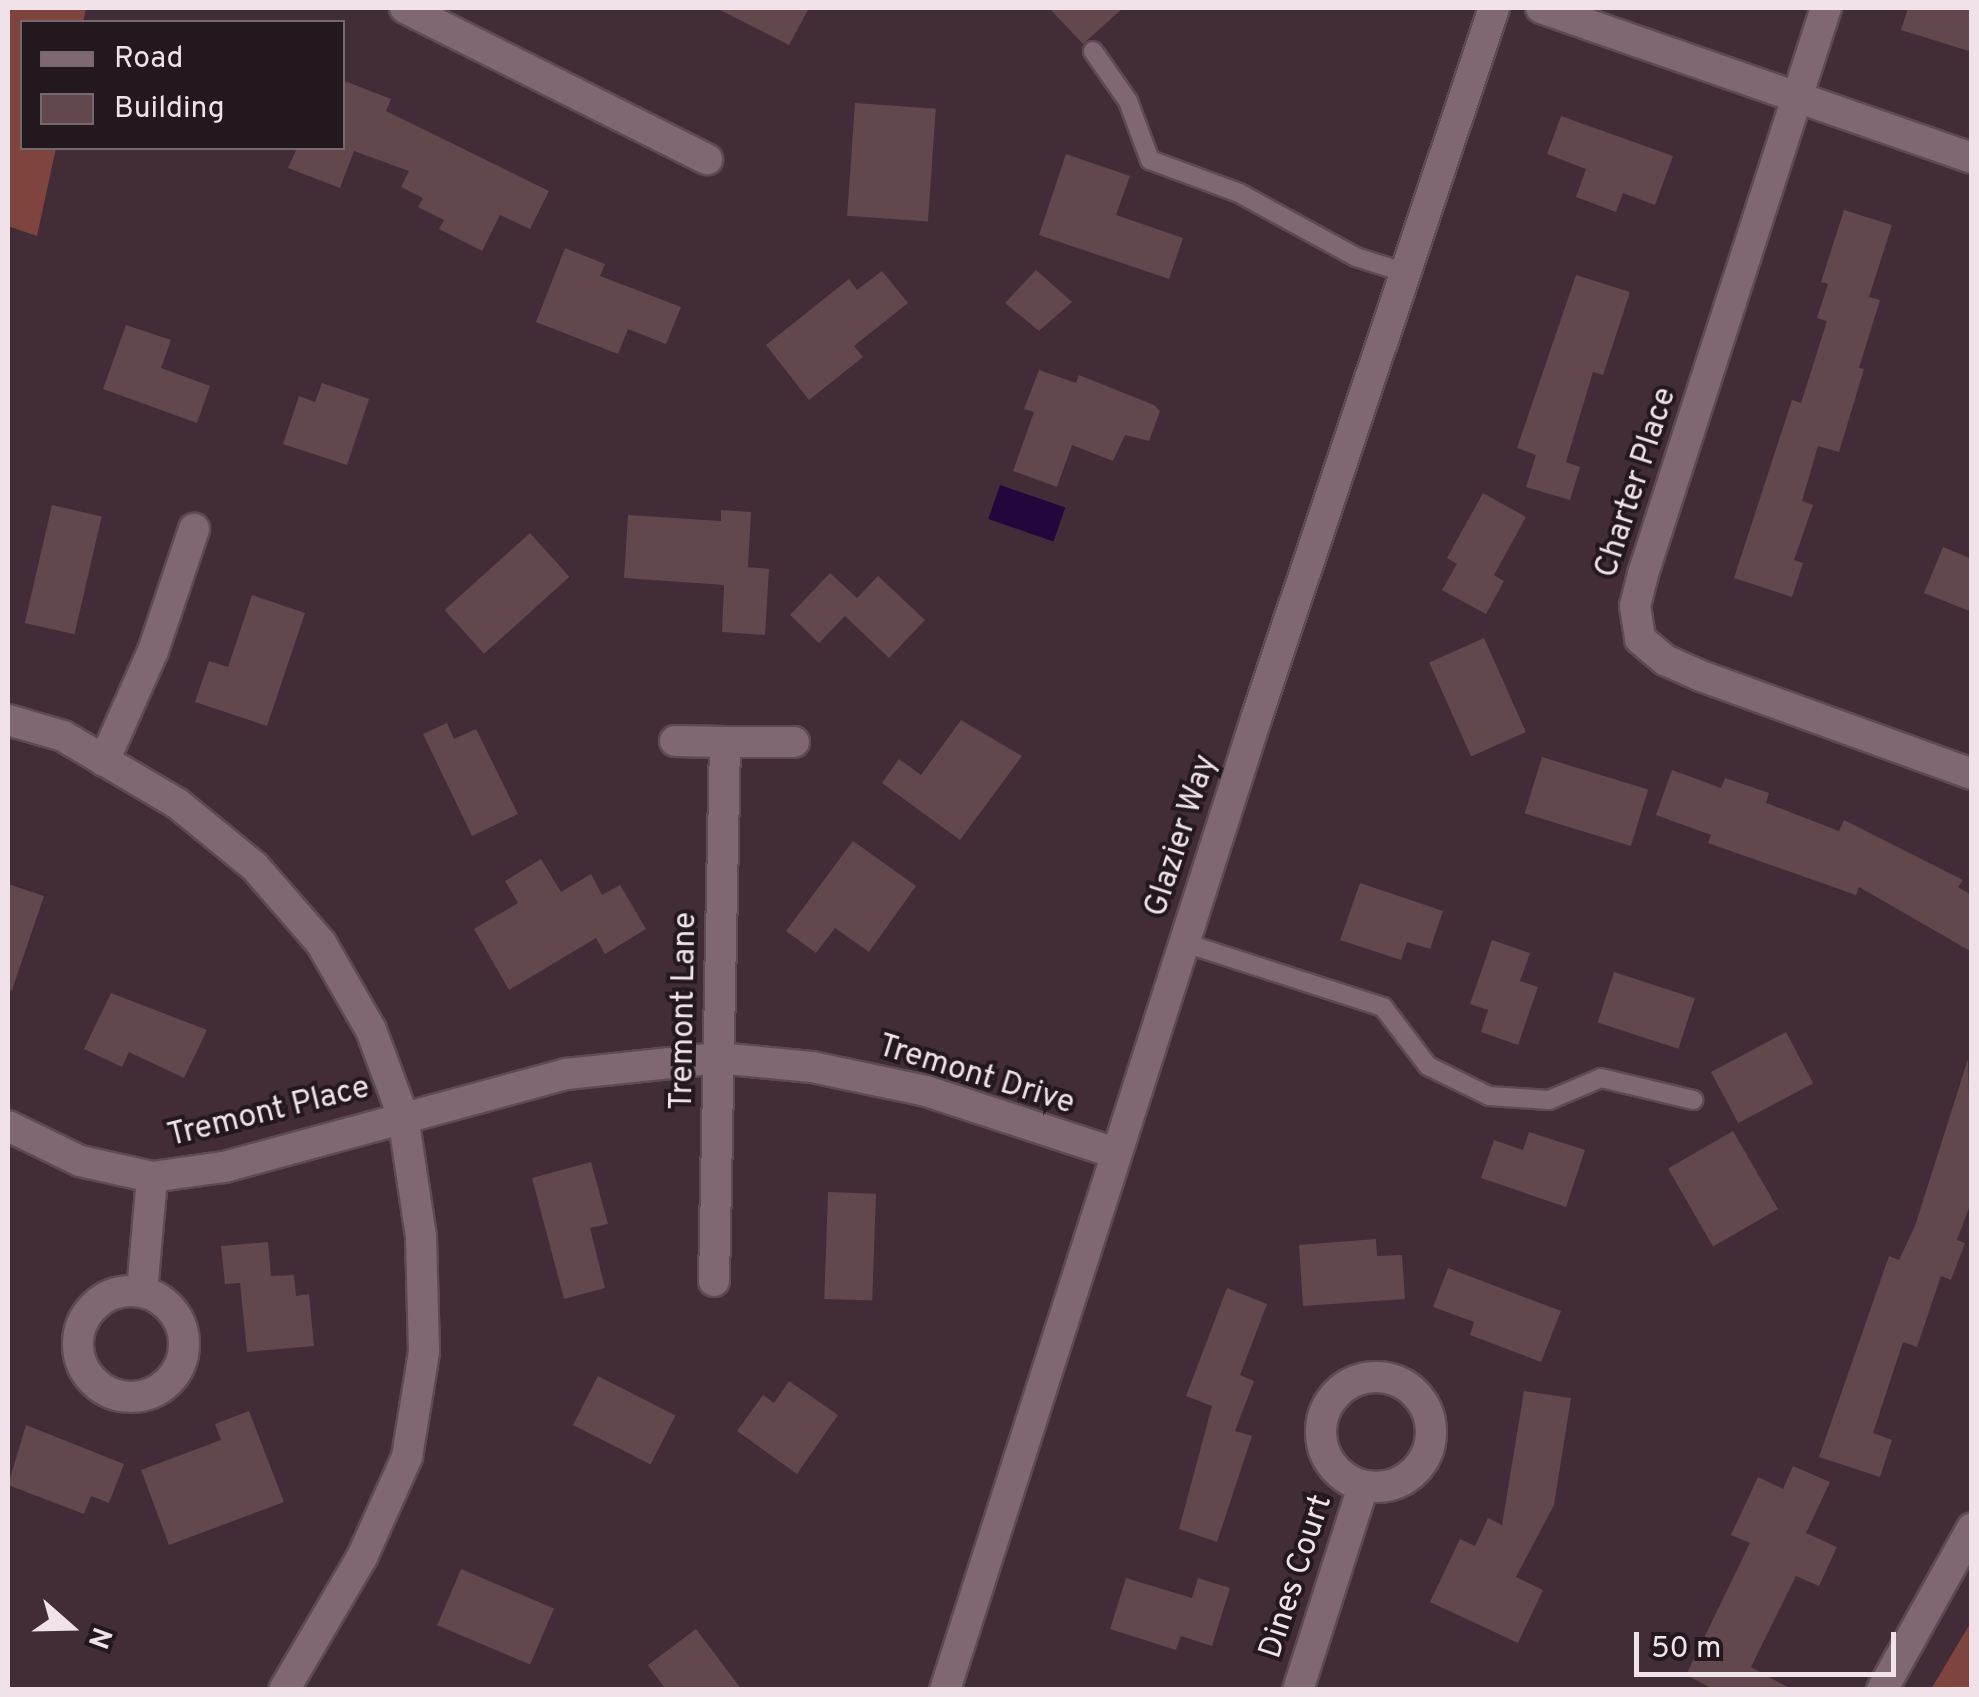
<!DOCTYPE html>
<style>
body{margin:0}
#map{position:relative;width:1979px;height:1697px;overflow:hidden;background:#422c38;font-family:Overpass,sans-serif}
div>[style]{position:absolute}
.green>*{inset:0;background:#80443e}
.water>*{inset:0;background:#22063c;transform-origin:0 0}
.building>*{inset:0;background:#62474c;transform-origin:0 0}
.roads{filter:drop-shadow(2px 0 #5c4a54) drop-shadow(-2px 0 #5c4a54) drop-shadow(0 2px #5c4a54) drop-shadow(0 -2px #5c4a54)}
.lane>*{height:18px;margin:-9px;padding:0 9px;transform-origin:9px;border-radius:9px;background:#806774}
.street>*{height:30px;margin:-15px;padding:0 15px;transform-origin:15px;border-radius:15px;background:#806774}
.street>.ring{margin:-15px;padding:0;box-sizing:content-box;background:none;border:30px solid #806774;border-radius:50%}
.secondary>*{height:30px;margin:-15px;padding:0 15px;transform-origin:15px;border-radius:15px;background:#806774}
span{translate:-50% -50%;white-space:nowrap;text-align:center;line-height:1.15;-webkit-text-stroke:8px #22181d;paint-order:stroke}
.street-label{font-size:32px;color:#f1e2ea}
.frame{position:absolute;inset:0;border:10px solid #f1e2ea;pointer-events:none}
.legend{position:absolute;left:20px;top:20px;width:325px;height:130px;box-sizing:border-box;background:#22181d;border:2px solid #75696f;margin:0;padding:12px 18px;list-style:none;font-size:30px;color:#f1e2ea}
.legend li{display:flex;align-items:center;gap:20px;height:50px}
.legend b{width:50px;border:2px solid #75696f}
.north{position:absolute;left:20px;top:1577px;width:100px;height:100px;-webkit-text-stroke:8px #22181d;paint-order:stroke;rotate:110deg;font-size:28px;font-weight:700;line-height:40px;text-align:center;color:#f1e2ea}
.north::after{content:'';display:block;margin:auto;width:35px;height:45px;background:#f1e2ea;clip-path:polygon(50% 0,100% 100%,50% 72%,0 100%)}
.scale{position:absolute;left:1634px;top:1632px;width:262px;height:45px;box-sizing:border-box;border:5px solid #f1e2ea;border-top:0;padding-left:12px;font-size:30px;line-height:35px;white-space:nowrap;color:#f1e2ea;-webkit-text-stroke:8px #22181d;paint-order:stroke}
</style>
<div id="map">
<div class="green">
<i style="clip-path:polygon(8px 8px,86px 8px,83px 22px,22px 22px,22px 148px,56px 148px,37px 236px,8px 226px)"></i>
<i style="clip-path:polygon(1971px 1622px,1971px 1689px,1931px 1689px,1936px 1681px)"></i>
</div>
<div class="water">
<i style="left:1000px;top:485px;width:69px;height:36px;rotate:19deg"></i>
</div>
<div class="building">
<i style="clip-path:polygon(716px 8px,809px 8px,789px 45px)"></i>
<i style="clip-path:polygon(1049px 8px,1123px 8px,1083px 44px)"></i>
<i style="clip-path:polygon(1908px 8px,1972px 8px,1972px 52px,1901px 30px)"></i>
<i style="clip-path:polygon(342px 80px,391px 99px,386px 111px,549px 191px,530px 229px,500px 215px,482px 251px,439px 229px,444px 220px,418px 207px,423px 198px,401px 187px,409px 171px,354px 151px,340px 188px,288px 168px,297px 148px,343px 148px)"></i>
<i style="left:855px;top:103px;width:81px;height:113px;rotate:4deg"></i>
<i style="clip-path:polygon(1561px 116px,1673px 156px,1655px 205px,1623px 193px,1616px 212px,1576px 197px,1586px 169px,1547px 154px)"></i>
<i style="clip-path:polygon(1066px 154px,1130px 176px,1116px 215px,1183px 238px,1169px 279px,1039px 235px)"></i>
<i style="clip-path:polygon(1844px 210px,1892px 225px,1869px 297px,1880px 300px,1859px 368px,1864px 369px,1839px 452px,1818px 446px,1802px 501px,1813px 505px,1794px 560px,1803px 563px,1792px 597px,1734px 578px,1792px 400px,1801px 403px,1827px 321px,1817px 318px,1828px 284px,1821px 282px)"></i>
<i style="clip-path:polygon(565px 248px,605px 264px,600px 276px,681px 307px,666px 344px,628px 329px,618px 354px,536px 322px)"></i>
<i style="clip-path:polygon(1036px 270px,1072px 302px,1039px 331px,1005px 303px)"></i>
<i style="clip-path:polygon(882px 271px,908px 303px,854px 346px,863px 357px,809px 400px,766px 345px,849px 279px,857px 290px)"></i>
<i style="clip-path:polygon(1576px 275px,1630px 292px,1603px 375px,1593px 372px,1566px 462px,1580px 467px,1570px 500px,1526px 487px,1536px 455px,1517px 448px)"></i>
<i style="clip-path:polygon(126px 325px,171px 340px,161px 368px,210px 386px,197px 423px,103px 389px)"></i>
<i style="clip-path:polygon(1039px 370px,1076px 383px,1079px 375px,1154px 405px,1160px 411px,1149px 441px,1125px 435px,1113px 461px,1072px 445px,1057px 487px,1013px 471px,1034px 412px,1024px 409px)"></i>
<i style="clip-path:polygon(322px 383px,369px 399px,347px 465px,283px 444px,299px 396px,315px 402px)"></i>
<i style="clip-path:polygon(1483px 493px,1526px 517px,1494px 575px,1504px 581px,1486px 614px,1442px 590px,1457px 564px,1447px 558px)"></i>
<i style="left:52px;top:505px;width:51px;height:121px;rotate:13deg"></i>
<i style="clip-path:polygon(721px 510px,751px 512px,748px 567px,769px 569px,765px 635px,722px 632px,724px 585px,624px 578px,628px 515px,721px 521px)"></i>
<i style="left:530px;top:533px;width:59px;height:115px;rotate:48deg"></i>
<i style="clip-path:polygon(1943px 547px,1972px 559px,1972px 612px,1924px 593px)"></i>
<i style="clip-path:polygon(830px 573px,857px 598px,878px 576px,925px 620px,889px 658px,845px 616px,819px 643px,790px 615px)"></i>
<i style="clip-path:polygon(252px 595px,305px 613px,267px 726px,195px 702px,209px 661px,228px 667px)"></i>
<i style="left:1484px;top:638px;width:103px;height:60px;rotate:66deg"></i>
<i style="clip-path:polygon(961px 720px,1022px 756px,960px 840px,882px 783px,899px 759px,921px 775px)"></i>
<i style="clip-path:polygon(447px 723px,454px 739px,476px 729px,518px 814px,472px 836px,423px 734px)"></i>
<i style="left:1542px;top:757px;width:111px;height:59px;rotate:17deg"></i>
<i style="clip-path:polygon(1672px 770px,1721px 788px,1725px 778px,1769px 793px,1766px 803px,1839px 831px,1844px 820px,1963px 880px,1958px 887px,1972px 895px,1972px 952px,1859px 887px,1856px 895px,1708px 843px,1711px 835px,1656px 815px)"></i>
<i style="clip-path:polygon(853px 841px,916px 886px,869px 952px,835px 928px,816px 953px,786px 931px)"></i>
<i style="clip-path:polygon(541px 859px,561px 892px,591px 874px,602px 895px,620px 885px,646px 929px,605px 954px,596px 938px,509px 990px,474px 929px,518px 903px,505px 881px)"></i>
<i style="clip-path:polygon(1360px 883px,1443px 911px,1430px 949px,1407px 942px,1401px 960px,1340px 940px)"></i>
<i style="clip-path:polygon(8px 884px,44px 896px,12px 990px,8px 990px)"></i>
<i style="clip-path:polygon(1492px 940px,1530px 953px,1520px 981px,1538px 987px,1518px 1045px,1481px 1032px,1488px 1010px,1470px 1004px)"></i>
<i style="left:1614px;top:972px;width:85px;height:53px;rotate:18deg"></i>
<i style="clip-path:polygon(111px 993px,207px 1030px,184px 1078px,129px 1052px,122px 1067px,84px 1049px)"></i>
<i style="left:1786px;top:1032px;width:58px;height:85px;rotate:62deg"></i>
<i style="clip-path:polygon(1968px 1059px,1972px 1200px,1957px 1240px,1965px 1243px,1951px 1280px,1941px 1276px,1917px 1347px,1903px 1342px,1873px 1433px,1892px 1440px,1880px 1477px,1819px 1457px,1889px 1256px,1899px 1260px,1915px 1226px)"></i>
<i style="left:1733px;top:1131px;width:90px;height:75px;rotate:60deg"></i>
<i style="clip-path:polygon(1529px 1132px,1585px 1150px,1566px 1207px,1481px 1178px,1494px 1140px,1523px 1150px)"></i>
<i style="clip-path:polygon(591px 1162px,608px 1224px,590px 1228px,605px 1288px,564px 1299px,532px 1178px)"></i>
<i style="left:828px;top:1192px;width:48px;height:107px;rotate:2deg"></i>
<i style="clip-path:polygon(1376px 1239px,1377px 1256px,1402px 1255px,1405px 1299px,1303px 1306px,1299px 1245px)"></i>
<i style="clip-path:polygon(268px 1242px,271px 1276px,294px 1275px,296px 1296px,309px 1294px,314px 1346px,247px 1352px,240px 1283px,225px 1284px,221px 1246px)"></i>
<i style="clip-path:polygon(1448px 1268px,1561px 1311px,1541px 1362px,1470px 1335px,1474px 1322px,1433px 1307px)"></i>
<i style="clip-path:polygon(1227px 1288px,1267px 1304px,1240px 1375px,1254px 1381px,1235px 1431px,1252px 1436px,1217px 1542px,1179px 1529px,1212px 1406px,1186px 1396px)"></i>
<i style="left:598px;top:1376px;width:87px;height:55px;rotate:27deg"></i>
<i style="clip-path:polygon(789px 1381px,838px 1415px,797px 1474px,737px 1431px,763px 1395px,774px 1403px)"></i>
<i style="clip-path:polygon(1524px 1391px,1571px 1398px,1554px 1505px,1516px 1577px,1543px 1590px,1518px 1643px,1430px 1602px,1460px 1539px,1475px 1546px,1488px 1518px,1502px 1525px)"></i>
<i style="clip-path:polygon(249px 1411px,284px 1502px,169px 1545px,141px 1470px,221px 1440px,215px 1424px)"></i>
<i style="clip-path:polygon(26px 1425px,124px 1464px,109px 1503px,91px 1496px,84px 1514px,8px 1485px)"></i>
<i style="clip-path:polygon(1793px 1466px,1830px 1482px,1806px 1533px,1837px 1547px,1819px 1586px,1796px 1576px,1751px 1667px,1793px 1690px,1715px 1690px,1686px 1675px,1750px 1543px,1731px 1535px,1758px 1477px,1783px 1489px)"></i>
<i style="left:461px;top:1569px;width:101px;height:61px;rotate:23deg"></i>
<i style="clip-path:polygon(1126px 1578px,1192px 1598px,1198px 1578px,1230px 1588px,1212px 1646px,1181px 1636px,1176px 1650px,1110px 1629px)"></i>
<i style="clip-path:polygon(696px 1629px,742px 1690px,666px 1690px,648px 1665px)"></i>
</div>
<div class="roads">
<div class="lane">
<i style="left:1093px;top:51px;width:61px;rotate:55deg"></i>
<i style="left:1128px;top:101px;width:63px;rotate:69.6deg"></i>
<i style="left:1150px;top:160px;width:95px;rotate:20.3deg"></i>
<i style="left:1239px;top:193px;width:133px;rotate:28.7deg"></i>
<i style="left:1356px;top:257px;width:52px;rotate:17.7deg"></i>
<i style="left:1185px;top:943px;width:208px;rotate:17.9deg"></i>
<i style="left:1383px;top:1007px;width:74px;rotate:52.7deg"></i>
<i style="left:1428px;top:1066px;width:68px;rotate:26.2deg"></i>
<i style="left:1489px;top:1096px;width:60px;rotate:3.8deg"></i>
<i style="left:1549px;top:1100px;width:56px;rotate:-22.9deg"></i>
<i style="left:1601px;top:1078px;width:95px;rotate:13.4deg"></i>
</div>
<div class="street">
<i style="left:405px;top:8px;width:338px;rotate:26.6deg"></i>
<i style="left:1541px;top:8px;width:456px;rotate:19.2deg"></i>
<i style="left:1826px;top:8px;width:595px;rotate:107.92deg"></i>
<i style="left:1643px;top:574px;width:33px;rotate:104deg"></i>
<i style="left:1635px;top:606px;width:33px;rotate:81deg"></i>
<i style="left:1640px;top:639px;width:33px;rotate:40deg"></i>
<i style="left:1665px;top:660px;width:39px;rotate:24deg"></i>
<i style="left:1701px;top:676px;width:288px;rotate:19.9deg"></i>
<i style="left:8px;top:720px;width:57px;rotate:16.2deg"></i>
<i style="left:63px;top:736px;width:134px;rotate:30.6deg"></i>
<i style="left:178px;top:804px;width:99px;rotate:39.3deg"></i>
<i style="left:255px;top:867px;width:101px;rotate:49deg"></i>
<i style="left:321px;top:943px;width:100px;rotate:60.1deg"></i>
<i style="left:371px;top:1030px;width:92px;rotate:69.6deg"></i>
<i style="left:403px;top:1116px;width:122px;rotate:81.5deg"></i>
<i style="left:421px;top:1237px;width:115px;rotate:88.5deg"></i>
<i style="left:424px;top:1352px;width:106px;rotate:99.2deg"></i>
<i style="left:407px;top:1457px;width:110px;rotate:114.2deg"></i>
<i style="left:362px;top:1557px;width:154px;rotate:120.4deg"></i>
<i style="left:675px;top:741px;width:50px;rotate:1.1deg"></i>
<i style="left:104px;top:761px;width:120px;rotate:-66deg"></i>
<i style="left:153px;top:651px;width:129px;rotate:-71.4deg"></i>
<i style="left:8px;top:1126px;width:80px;rotate:25.9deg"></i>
<i style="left:80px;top:1161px;width:74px;rotate:12.5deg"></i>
<i style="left:152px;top:1177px;width:73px;rotate:-7.9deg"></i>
<i style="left:224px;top:1167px;width:354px;rotate:-15.2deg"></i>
<i style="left:566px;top:1074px;width:153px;rotate:-6deg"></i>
<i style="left:718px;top:1058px;width:94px;rotate:5.5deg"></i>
<i style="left:812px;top:1067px;width:116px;rotate:11.9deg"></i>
<i style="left:926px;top:1091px;width:200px;rotate:18.1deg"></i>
<i style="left:714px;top:1281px;width:539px;rotate:-88.83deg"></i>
<i style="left:725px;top:742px;width:69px"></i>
<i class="ring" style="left:78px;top:1291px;width:76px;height:76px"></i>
<i style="left:142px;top:1292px;width:115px;rotate:-85deg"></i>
<i class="ring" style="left:1321px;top:1377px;width:80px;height:80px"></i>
<i style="left:1298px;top:1690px;width:214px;rotate:-72.3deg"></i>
<i style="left:1882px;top:1690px;width:185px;rotate:-60.9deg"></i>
</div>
<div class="secondary">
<i style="left:945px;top:1690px;width:1020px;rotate:-72.24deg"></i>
<i style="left:1256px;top:719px;width:750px;rotate:-71.49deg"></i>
</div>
</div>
<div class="street-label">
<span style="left:1637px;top:483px;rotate:-72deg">Charter Place</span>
<span style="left:1182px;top:836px;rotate:-72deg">Glazier Way</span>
<span style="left:685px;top:1011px;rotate:-89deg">Tremont Lane</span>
<span style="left:976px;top:1076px;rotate:17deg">Tremont Drive</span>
<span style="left:269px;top:1113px;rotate:-14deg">Tremont Place</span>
<span style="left:1297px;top:1577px;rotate:-72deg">Dines Court</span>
</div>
<div class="frame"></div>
<ul class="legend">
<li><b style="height:12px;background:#806774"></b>Road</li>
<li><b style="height:28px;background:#62474c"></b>Building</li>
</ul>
<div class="north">N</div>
<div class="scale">50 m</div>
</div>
